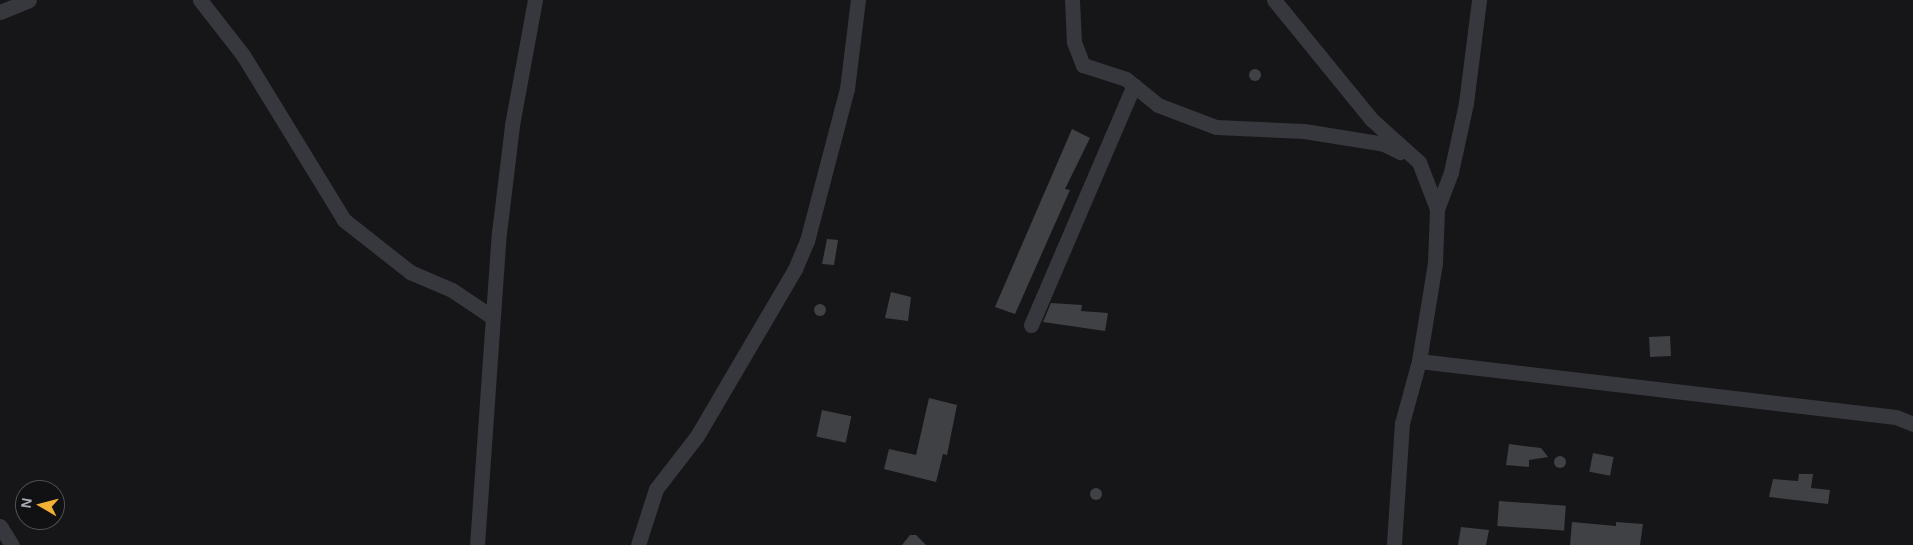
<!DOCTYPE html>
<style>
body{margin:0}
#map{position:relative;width:1913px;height:545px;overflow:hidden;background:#161618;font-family:Helvetica,sans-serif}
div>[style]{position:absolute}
.building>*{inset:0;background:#404145;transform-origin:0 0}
.round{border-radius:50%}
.street>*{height:15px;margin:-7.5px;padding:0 7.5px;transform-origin:7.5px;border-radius:7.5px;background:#37383d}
span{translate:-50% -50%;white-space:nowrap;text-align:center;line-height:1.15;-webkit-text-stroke:5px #111113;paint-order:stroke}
.north{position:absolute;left:15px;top:480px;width:50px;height:50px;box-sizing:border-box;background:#111113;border:1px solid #4d4f55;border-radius:50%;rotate:278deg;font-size:14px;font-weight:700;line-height:20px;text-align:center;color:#a8adb8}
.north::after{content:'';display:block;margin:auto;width:18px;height:22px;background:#f2b134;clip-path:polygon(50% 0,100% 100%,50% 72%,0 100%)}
</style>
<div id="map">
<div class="building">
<i class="round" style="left:1249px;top:69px;width:12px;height:12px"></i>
<i style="clip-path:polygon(1072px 129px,1090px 138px,1065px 189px,1070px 190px,1015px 314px,995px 307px)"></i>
<i style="clip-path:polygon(827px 239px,838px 240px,834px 265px,822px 264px)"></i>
<i style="clip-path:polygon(891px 292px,911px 297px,908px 321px,885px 318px)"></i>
<i style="clip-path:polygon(1051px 303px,1082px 305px,1081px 311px,1108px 313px,1105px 331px,1043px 322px)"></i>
<i class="round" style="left:814px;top:304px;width:12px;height:12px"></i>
<i style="left:1670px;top:336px;width:20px;height:21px;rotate:87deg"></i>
<i style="clip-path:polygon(929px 398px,957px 405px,947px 455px,943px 454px,936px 482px,884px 469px,889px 449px,916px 455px)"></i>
<i style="left:822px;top:410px;width:30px;height:27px;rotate:12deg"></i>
<i style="clip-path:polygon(1509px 444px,1541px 448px,1548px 457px,1529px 460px,1529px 467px,1506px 465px)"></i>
<i style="left:1593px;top:453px;width:21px;height:19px;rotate:11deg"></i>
<i class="round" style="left:1554px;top:456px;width:12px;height:12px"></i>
<i style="clip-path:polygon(1799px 474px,1813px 474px,1811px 488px,1830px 490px,1828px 504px,1769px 497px,1773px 479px,1798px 481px)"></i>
<i class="round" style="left:1090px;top:488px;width:12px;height:12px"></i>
<i style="left:1499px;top:501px;width:67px;height:25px;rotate:4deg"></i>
<i style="clip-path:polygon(1572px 522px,1616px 526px,1616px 522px,1643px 524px,1640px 545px,1570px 545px)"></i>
<i style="clip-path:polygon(1461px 527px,1489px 530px,1486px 545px,1458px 545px)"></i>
<i style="clip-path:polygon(916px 535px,926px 545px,902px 545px,910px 535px)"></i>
</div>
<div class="street">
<i style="left:200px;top:0;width:70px;rotate:52deg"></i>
<i style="left:243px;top:55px;width:193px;rotate:58.5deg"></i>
<i style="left:344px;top:220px;width:84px;rotate:38.2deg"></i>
<i style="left:410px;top:272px;width:46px;rotate:23.2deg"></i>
<i style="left:452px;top:290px;width:48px;rotate:34deg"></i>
<i style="left:1072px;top:0;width:42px;rotate:87.3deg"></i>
<i style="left:1074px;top:42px;width:25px;rotate:69deg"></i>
<i style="left:1083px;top:65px;width:45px;rotate:18deg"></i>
<i style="left:1126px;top:79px;width:41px;rotate:39.1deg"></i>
<i style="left:1158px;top:105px;width:62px;rotate:20.8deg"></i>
<i style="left:1216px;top:127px;width:88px;rotate:2.6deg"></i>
<i style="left:1304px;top:131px;width:81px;rotate:9.2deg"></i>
<i style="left:1384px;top:144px;width:18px;rotate:27deg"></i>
<i style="left:1274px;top:0;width:154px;rotate:50.8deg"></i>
<i style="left:1371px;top:119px;width:64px;rotate:41.9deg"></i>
<i style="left:1419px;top:162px;width:50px;rotate:69deg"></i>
<i style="left:1437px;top:209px;width:54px;rotate:92.1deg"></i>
<i style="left:1435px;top:263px;width:99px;rotate:99.3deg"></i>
<i style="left:1419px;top:361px;width:64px;rotate:105.3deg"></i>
<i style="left:1402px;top:423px;width:122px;rotate:93.8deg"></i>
<i style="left:0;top:12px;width:31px;rotate:-22deg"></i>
<i style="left:1437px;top:209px;width:40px;rotate:-69deg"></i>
<i style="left:1451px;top:172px;width:71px;rotate:-77.7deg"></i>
<i style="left:1466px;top:103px;width:104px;rotate:-82.8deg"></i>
<i style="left:1031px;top:325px;width:261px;rotate:-66.8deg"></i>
<i style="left:1419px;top:361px;width:480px;rotate:6.7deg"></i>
<i style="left:1896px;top:417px;width:18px;rotate:22deg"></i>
<i style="left:0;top:526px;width:22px;rotate:58deg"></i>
<i style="left:477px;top:545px;width:313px;rotate:-86deg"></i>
<i style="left:499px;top:233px;width:109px;rotate:-83.1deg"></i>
<i style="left:512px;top:125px;width:127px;rotate:-79.6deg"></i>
<i style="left:638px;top:545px;width:59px;rotate:-72.2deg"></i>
<i style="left:656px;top:489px;width:67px;rotate:-52.3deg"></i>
<i style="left:697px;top:436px;width:194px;rotate:-59.6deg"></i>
<i style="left:795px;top:269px;width:30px;rotate:-67deg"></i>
<i style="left:807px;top:241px;width:157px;rotate:-75.3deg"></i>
<i style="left:847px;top:89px;width:90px;rotate:-83deg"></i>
</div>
<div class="north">N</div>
</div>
